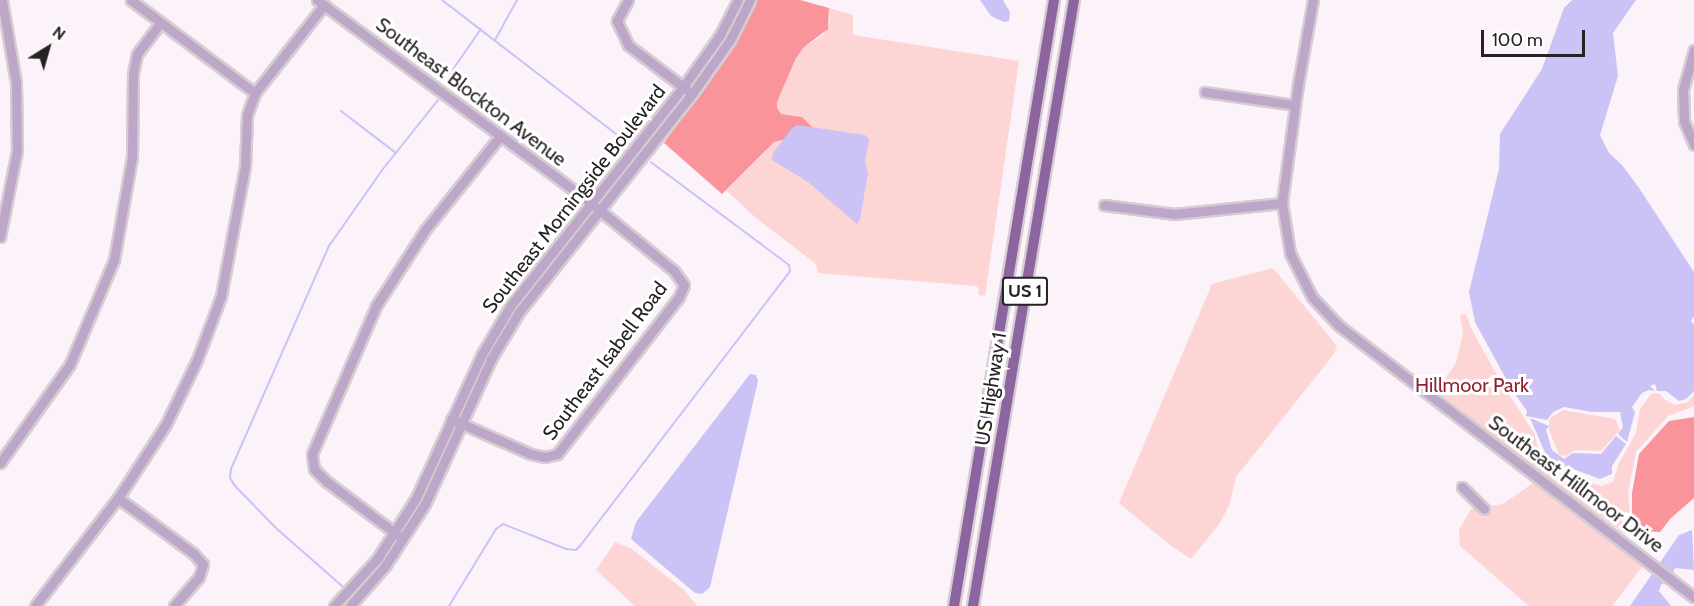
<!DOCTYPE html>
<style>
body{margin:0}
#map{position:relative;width:1694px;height:606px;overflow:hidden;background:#fcf2f9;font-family:Cabin,sans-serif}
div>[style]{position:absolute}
.green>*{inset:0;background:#fdd5d5}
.forest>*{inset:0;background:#f8949a}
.water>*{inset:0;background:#cbc2f5}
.stream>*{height:2px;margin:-1px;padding:0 1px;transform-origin:1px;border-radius:1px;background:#cbc2f5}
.roads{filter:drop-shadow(2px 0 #d5cdd3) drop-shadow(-2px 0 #d5cdd3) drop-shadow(0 2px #d5cdd3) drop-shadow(0 -2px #d5cdd3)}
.minor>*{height:9px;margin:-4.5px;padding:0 4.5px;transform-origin:4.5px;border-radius:4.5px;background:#bda7c9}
.major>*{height:10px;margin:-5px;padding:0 5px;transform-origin:5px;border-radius:5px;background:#8c64a0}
span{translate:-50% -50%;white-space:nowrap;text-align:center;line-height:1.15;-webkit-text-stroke:6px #fff;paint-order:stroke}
.shield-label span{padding:2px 4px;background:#fff;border:2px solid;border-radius:4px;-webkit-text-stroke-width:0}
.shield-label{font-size:18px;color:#252224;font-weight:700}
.street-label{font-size:20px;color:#252224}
.park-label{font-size:20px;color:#931f34}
.north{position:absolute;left:18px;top:18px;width:60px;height:60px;-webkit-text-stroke:4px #fff;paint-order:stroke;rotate:37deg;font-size:16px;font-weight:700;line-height:24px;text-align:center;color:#252224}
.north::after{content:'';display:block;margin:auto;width:21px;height:27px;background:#252224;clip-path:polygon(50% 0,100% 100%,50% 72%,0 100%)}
.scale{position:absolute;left:1481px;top:30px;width:104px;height:27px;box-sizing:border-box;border:3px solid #252224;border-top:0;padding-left:8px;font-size:18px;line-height:21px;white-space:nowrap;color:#252224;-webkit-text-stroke:4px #fff;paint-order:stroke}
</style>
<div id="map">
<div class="green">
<i style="clip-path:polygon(829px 8px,853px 15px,853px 35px,1019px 61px,985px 296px,978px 295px,979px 289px,976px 286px,818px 273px,816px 264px,756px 218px,726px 190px,774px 142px,802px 137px,802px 117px,781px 114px,777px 108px,777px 102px,796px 58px,804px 47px,823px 35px,830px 22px)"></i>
<i style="clip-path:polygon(1273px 268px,1337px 346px,1334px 354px,1236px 477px,1230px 503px,1220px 523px,1191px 559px,1170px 545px,1119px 503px,1212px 284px)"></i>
<i style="clip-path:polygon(1466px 314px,1472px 330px,1499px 379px,1534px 433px,1540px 455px,1557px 467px,1586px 481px,1601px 486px,1613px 482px,1619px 463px,1636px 433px,1640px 409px,1651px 394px,1659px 393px,1665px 400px,1675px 405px,1688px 402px,1694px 395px,1694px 406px,1668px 416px,1636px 452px,1628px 493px,1630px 515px,1626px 535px,1508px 448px,1437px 391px,1456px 363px,1463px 333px,1460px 315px)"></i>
<i style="clip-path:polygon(1563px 410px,1615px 419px,1620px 430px,1601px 451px,1575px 450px,1566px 456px,1559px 455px,1549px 430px,1549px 419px)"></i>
<i style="clip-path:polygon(1536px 481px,1645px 563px,1612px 606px,1529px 606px,1460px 546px,1459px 530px,1471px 509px,1503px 504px)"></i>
<i style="clip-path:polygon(615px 542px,632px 549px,684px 590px,697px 606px,635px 606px,596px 570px)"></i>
</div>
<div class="forest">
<i style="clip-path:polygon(754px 0,800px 0,829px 8px,828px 29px,804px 47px,796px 58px,777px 102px,777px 108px,781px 114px,802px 117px,817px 132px,774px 142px,722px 194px,664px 143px,726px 57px)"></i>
<i style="clip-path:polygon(1694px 417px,1694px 498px,1671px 518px,1660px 532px,1643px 531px,1632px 520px,1632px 493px,1639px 454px,1669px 421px)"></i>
</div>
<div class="water">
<i style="clip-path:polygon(980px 0,1003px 0,1010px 12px,1009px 21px,1004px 22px,991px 16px)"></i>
<i style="clip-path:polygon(1572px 0,1636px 0,1613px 33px,1618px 76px,1600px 135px,1609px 153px,1622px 165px,1639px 188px,1694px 272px,1694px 316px,1691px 321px,1694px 325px,1694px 391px,1686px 399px,1679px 401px,1666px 391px,1657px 391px,1655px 384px,1650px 386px,1655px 391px,1649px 390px,1642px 393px,1632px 407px,1635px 412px,1627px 442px,1618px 434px,1623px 427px,1620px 412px,1592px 412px,1564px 407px,1553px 412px,1547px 420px,1526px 416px,1527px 411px,1512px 390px,1475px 322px,1469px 292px,1499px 169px,1500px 134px,1542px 69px,1564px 8px)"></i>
<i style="clip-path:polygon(797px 125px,865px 135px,869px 139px,865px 163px,868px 173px,860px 219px,857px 224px,808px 182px,772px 160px,773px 153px,792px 128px)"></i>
<i style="clip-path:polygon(750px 374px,756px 375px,758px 381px,710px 587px,702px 594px,695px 593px,631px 539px,636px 522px)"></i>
<i style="clip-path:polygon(1530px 418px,1549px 426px,1546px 430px,1552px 450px,1564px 459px,1573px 453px,1601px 454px,1616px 436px,1626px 444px,1612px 466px,1612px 474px,1600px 479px,1552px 461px,1547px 457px)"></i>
<i style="clip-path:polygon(1692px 530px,1694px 570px,1675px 568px,1671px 578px,1661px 585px,1659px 591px,1671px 606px,1630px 606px,1679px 535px)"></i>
</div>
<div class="stream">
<i style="left:442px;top:0;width:236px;rotate:37.6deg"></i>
<i style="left:495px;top:40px;width:46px;rotate:-61.2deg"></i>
<i style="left:449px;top:75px;width:56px;rotate:-55.2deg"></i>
<i style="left:341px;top:111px;width:69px;rotate:37.4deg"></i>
<i style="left:342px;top:586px;width:88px;rotate:-138.7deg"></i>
<i style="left:276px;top:528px;width:59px;rotate:-134.3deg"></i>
<i style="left:235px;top:486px;width:9px;rotate:-122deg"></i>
<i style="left:230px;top:478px;width:9px;rotate:-84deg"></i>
<i style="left:231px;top:469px;width:244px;rotate:-66.3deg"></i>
<i style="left:329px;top:246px;width:94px;rotate:-55deg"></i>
<i style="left:383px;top:169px;width:88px;rotate:-51.4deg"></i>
<i style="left:449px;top:606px;width:90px;rotate:-58.6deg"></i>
<i style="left:496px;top:529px;width:9px;rotate:-36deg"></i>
<i style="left:503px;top:524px;width:68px;rotate:21.6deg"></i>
<i style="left:566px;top:549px;width:10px;rotate:6deg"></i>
<i style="left:576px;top:550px;width:6px;rotate:-45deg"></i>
<i style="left:580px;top:546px;width:346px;rotate:-52.6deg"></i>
<i style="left:790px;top:271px;width:6px;rotate:-99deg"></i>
<i style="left:789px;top:265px;width:172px;rotate:-143.3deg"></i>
</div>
<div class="roads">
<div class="minor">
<i style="left:131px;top:0;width:155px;rotate:36.9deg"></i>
<i style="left:317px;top:0;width:341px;rotate:36.5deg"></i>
<i style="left:591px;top:203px;width:107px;rotate:39.3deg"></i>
<i style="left:674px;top:271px;width:17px;rotate:54deg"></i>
<i style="left:684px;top:285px;width:13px;rotate:113deg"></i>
<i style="left:679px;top:297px;width:199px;rotate:127.8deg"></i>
<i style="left:557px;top:454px;width:12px;rotate:166deg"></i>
<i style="left:545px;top:457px;width:14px;rotate:-168deg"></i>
<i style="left:531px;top:454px;width:87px;rotate:-156.4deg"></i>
<i style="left:628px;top:0;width:24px;rotate:118deg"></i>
<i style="left:617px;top:21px;width:26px;rotate:65deg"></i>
<i style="left:628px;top:45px;width:74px;rotate:37.3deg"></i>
<i style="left:1313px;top:0;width:85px;rotate:100.1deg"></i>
<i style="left:1298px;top:84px;width:120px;rotate:97.7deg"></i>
<i style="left:1282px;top:203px;width:51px;rotate:80.9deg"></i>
<i style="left:1290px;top:253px;width:49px;rotate:63.4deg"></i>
<i style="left:1312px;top:297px;width:38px;rotate:47deg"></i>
<i style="left:1338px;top:325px;width:448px;rotate:37.4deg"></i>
<i style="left:1694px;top:50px;width:41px;rotate:105.4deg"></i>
<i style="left:1683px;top:90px;width:31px;rotate:88deg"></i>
<i style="left:1684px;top:121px;width:26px;rotate:67deg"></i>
<i style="left:1205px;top:92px;width:91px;rotate:8.2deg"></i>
<i style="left:1104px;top:205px;width:71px;rotate:7.3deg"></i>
<i style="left:1174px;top:214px;width:109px;rotate:-5.8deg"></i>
<i style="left:0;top:237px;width:89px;rotate:-78.9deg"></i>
<i style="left:17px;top:150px;width:67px;rotate:-90.9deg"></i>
<i style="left:16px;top:83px;width:84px;rotate:-99.6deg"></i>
<i style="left:0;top:463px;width:121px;rotate:-54.7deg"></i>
<i style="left:70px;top:364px;width:113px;rotate:-67.1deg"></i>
<i style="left:114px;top:260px;width:105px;rotate:-80.1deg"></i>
<i style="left:132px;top:157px;width:83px;rotate:-89.3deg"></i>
<i style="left:133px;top:74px;width:20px;rotate:-79deg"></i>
<i style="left:137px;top:54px;width:39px;rotate:-53deg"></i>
<i style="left:1462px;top:487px;width:31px;rotate:45deg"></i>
<i style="left:118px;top:498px;width:93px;rotate:36.3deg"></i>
<i style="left:193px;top:553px;width:15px;rotate:48deg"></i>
<i style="left:203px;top:564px;width:14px;rotate:107deg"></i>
<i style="left:199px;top:577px;width:38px;rotate:131deg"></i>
<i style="left:399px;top:536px;width:90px;rotate:-143.1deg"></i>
<i style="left:327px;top:482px;width:18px;rotate:-135deg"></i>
<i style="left:314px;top:469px;width:15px;rotate:-98deg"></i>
<i style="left:312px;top:454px;width:161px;rotate:-66.6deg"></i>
<i style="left:376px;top:306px;width:90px;rotate:-57.2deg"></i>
<i style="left:425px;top:230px;width:120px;rotate:-51.4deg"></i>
<i style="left:35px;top:606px;width:136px;rotate:-52.5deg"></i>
<i style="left:118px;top:498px;width:88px;rotate:-57deg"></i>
<i style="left:166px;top:424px;width:71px;rotate:-64.2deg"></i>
<i style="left:197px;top:360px;width:68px;rotate:-69.4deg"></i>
<i style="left:221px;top:296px;width:131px;rotate:-79.5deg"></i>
<i style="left:245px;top:167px;width:52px;rotate:-87.8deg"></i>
<i style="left:247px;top:115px;width:23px;rotate:-70deg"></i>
<i style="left:255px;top:93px;width:112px;rotate:-51.9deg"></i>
<i style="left:334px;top:606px;width:64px;rotate:-47.5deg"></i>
<i style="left:377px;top:559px;width:72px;rotate:-57.4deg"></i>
<i style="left:416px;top:498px;width:158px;rotate:-65.4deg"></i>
<i style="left:482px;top:354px;width:57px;rotate:-59.4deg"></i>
<i style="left:511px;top:305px;width:278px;rotate:-51.7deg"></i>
<i style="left:683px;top:87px;width:64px;rotate:-54.6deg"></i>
<i style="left:720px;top:35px;width:39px;rotate:-63deg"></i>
<i style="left:350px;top:606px;width:53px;rotate:-48.8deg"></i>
<i style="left:385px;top:566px;width:74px;rotate:-57.2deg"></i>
<i style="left:425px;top:504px;width:159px;rotate:-65.5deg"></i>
<i style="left:491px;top:359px;width:55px;rotate:-59.2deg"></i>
<i style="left:519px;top:312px;width:278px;rotate:-51.6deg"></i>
<i style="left:692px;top:94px;width:66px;rotate:-54.9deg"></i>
<i style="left:730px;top:40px;width:45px;rotate:-63.4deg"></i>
</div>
<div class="major">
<i style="left:954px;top:606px;width:614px;rotate:-80.63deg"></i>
<i style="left:973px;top:606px;width:614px;rotate:-80.54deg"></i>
</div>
</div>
<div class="shield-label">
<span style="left:1025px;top:291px">US 1</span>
</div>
<div class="street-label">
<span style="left:471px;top:92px;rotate:37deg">Southeast Blockton Avenue</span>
<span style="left:574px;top:199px;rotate:-52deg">Southeast Morningside Boulevard</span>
<span style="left:605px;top:361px;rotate:-53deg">Southeast Isabell Road</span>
<span style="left:991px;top:389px;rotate:-81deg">US Highway 1</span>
<span style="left:1576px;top:484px;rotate:37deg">Southeast Hillmoor Drive</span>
</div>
<div class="park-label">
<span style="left:1472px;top:385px">Hillmoor Park</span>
</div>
<div class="north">N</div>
<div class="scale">100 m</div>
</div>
